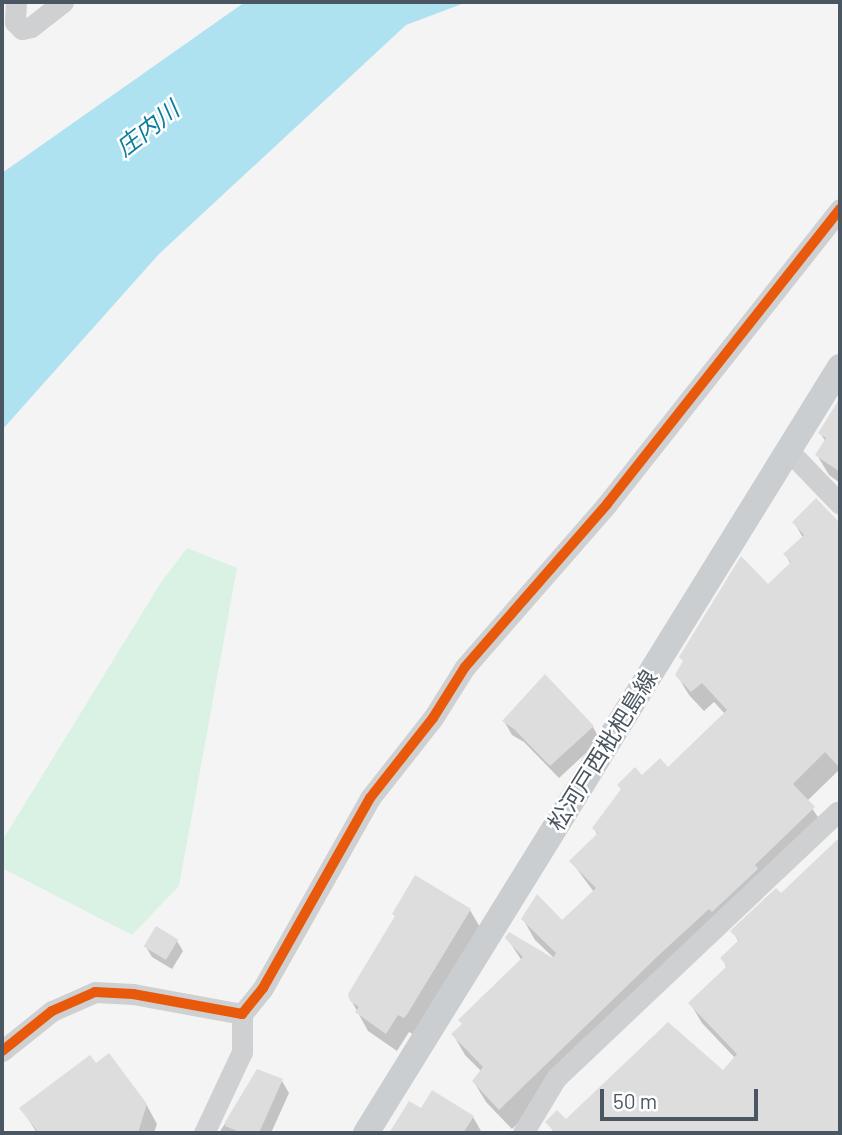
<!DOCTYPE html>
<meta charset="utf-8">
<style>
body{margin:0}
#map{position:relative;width:842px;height:1135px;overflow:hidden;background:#f4f4f4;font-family:Barlow,"Noto Sans JP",sans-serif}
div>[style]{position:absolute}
.green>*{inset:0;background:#d9f2e3}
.water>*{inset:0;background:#aee2f0}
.shadow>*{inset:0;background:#0003}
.building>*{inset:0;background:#ddddde;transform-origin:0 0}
.minor>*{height:21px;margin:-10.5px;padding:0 10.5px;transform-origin:10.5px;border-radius:10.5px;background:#ced0d2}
.major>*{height:26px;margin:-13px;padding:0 13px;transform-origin:13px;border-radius:13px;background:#caced1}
.cycleway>*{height:10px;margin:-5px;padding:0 5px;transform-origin:5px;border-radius:5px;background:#e8590c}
span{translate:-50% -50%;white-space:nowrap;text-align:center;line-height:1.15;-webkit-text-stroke:5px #fff;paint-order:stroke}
.street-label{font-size:23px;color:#4a5661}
.water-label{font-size:24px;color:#0c7c9b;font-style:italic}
.frame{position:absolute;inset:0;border:4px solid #4a5661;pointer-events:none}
.scale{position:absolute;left:600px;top:1089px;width:158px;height:32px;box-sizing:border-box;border:4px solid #4a5661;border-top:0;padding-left:9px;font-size:21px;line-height:24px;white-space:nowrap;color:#4a5661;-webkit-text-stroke:5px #fff;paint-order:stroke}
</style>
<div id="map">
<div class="green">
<i style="clip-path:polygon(187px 548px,237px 568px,179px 886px,132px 935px,2px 868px,2px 841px,160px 584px)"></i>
</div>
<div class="water">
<i style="clip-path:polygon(245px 2px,467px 2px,406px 25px,159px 254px,2px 430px,2px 173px)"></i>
</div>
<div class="shadow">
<i style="clip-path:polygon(840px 401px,840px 483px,829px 475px,817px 455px,826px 442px,820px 433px)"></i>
<i style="clip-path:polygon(816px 501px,840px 526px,840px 774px,838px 771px,807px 801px,826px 829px,512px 1129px,486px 1102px,474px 1082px,482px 1072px,465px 1055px,453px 1034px,522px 961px,507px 938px,556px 960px,535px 940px,523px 919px,562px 922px,594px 892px,571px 861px,598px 836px,594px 828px,622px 791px,619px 786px,667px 769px,725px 714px,714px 702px,704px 711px,689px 695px,677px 675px,791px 565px,786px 555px,803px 538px,794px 522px)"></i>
<i style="clip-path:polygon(504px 721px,593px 727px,600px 740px,559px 778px,524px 742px,512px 735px)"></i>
<i style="clip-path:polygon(837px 843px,840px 847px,840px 1133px,554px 1133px,548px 1122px,566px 1122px,723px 1072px,736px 1059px,702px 1023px,690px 1003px,727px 968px,722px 958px,739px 942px,732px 931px,781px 895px)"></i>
<i style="clip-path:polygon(470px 910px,481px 929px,416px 1036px,409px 1032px,397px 1051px,368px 1031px,351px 1000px,396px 918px,394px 914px)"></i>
<i style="clip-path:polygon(177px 941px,183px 951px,172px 969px,152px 957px,146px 947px)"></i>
<i style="clip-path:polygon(96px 1065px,146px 1104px,157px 1124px,154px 1133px,37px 1133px,21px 1108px)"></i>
<i style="clip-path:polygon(258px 1071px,282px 1081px,289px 1093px,271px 1133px,219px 1133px)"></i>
<i style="clip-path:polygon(410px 1104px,421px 1111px,473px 1117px,481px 1131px,391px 1133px)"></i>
</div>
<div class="building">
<i style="clip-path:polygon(840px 398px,840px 472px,815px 455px,826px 438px,818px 433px)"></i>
<i style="clip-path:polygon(816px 498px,840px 523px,840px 768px,825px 752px,793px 784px,815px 807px,755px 865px,758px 869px,712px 912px,709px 909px,659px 955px,499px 1110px,472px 1081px,483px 1067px,451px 1034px,462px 1024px,458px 1020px,523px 957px,505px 938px,509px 932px,553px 958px,556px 953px,521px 919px,537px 894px,562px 920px,596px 888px,569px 861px,598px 833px,592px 828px,621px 789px,617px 785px,635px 767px,642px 775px,660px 758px,668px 767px,727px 710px,702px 683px,691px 692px,675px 675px,683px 661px,679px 657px,741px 556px,768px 584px,791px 562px,783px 554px,804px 535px,792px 522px)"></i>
<i style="clip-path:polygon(545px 674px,594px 726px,550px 766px,514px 729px,502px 721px)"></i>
<i style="clip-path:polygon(840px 837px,840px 1133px,552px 1133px,554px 1131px,545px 1122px,557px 1110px,566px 1119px,668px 1022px,723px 1070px,737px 1054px,688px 1003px,727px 966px,720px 958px,739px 940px,730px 931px,776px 888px,781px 893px)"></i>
<i style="clip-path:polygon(415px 875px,471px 909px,408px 1013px,404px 1018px,398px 1015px,386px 1034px,355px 1012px,359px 1007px,350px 1001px,348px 994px,395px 916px,392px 914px)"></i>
<i style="left:156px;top:926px;width:26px;height:24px;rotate:31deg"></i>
<i style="clip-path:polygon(109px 1053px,147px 1104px,138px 1133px,39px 1133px,19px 1108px,90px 1055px,96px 1063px)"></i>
<i style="clip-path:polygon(257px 1069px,283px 1079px,259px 1133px,242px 1133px,225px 1126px,225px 1122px)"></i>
<i style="clip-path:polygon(432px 1090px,474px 1116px,463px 1133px,389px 1133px,409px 1101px,421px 1108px)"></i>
</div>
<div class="minor">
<i style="left:16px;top:2px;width:20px;rotate:93deg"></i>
<i style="left:15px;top:22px;width:10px;rotate:45deg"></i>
<i style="left:22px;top:29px;width:9px;rotate:-13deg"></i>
<i style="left:31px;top:27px;width:41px;rotate:-38deg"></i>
<i style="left:787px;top:449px;width:76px;rotate:46.1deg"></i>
<i style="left:2px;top:1051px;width:64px;rotate:-38.7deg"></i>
<i style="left:52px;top:1011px;width:47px;rotate:-23.8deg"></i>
<i style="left:95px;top:992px;width:38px;rotate:3deg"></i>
<i style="left:133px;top:994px;width:111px;rotate:10.4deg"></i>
<i style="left:242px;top:1014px;width:33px;rotate:-51deg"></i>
<i style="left:263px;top:988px;width:218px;rotate:-60.6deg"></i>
<i style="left:370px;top:798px;width:102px;rotate:-51.8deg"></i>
<i style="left:433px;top:718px;width:60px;rotate:-57.9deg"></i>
<i style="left:465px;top:667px;width:216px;rotate:-48.9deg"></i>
<i style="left:607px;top:504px;width:376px;rotate:-51.7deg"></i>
<i style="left:204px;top:1133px;width:89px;rotate:-64.9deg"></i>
<i style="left:242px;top:1052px;width:38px;rotate:-90deg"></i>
<i style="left:523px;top:1133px;width:64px;rotate:-59deg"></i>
<i style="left:556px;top:1078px;width:388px;rotate:-43.4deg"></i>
</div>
<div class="major">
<i style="left:366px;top:1133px;width:901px;rotate:-58.25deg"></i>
</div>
<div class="cycleway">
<i style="left:2px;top:1051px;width:64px;rotate:-38.7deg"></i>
<i style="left:52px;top:1011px;width:47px;rotate:-23.8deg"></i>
<i style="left:95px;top:992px;width:38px;rotate:3deg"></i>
<i style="left:133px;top:994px;width:111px;rotate:10.4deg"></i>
<i style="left:242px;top:1014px;width:33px;rotate:-51deg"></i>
<i style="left:263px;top:988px;width:218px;rotate:-60.6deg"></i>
<i style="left:370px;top:798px;width:102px;rotate:-51.8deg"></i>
<i style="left:433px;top:718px;width:60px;rotate:-57.9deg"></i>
<i style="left:465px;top:667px;width:216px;rotate:-48.9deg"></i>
<i style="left:607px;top:504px;width:376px;rotate:-51.7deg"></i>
</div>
<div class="street-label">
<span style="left:602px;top:750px;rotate:-58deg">松河戸西枇杷島線</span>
</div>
<div class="water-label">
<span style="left:147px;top:128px;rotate:-38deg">庄内川</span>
</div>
<div class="frame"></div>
<div class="scale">50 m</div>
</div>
